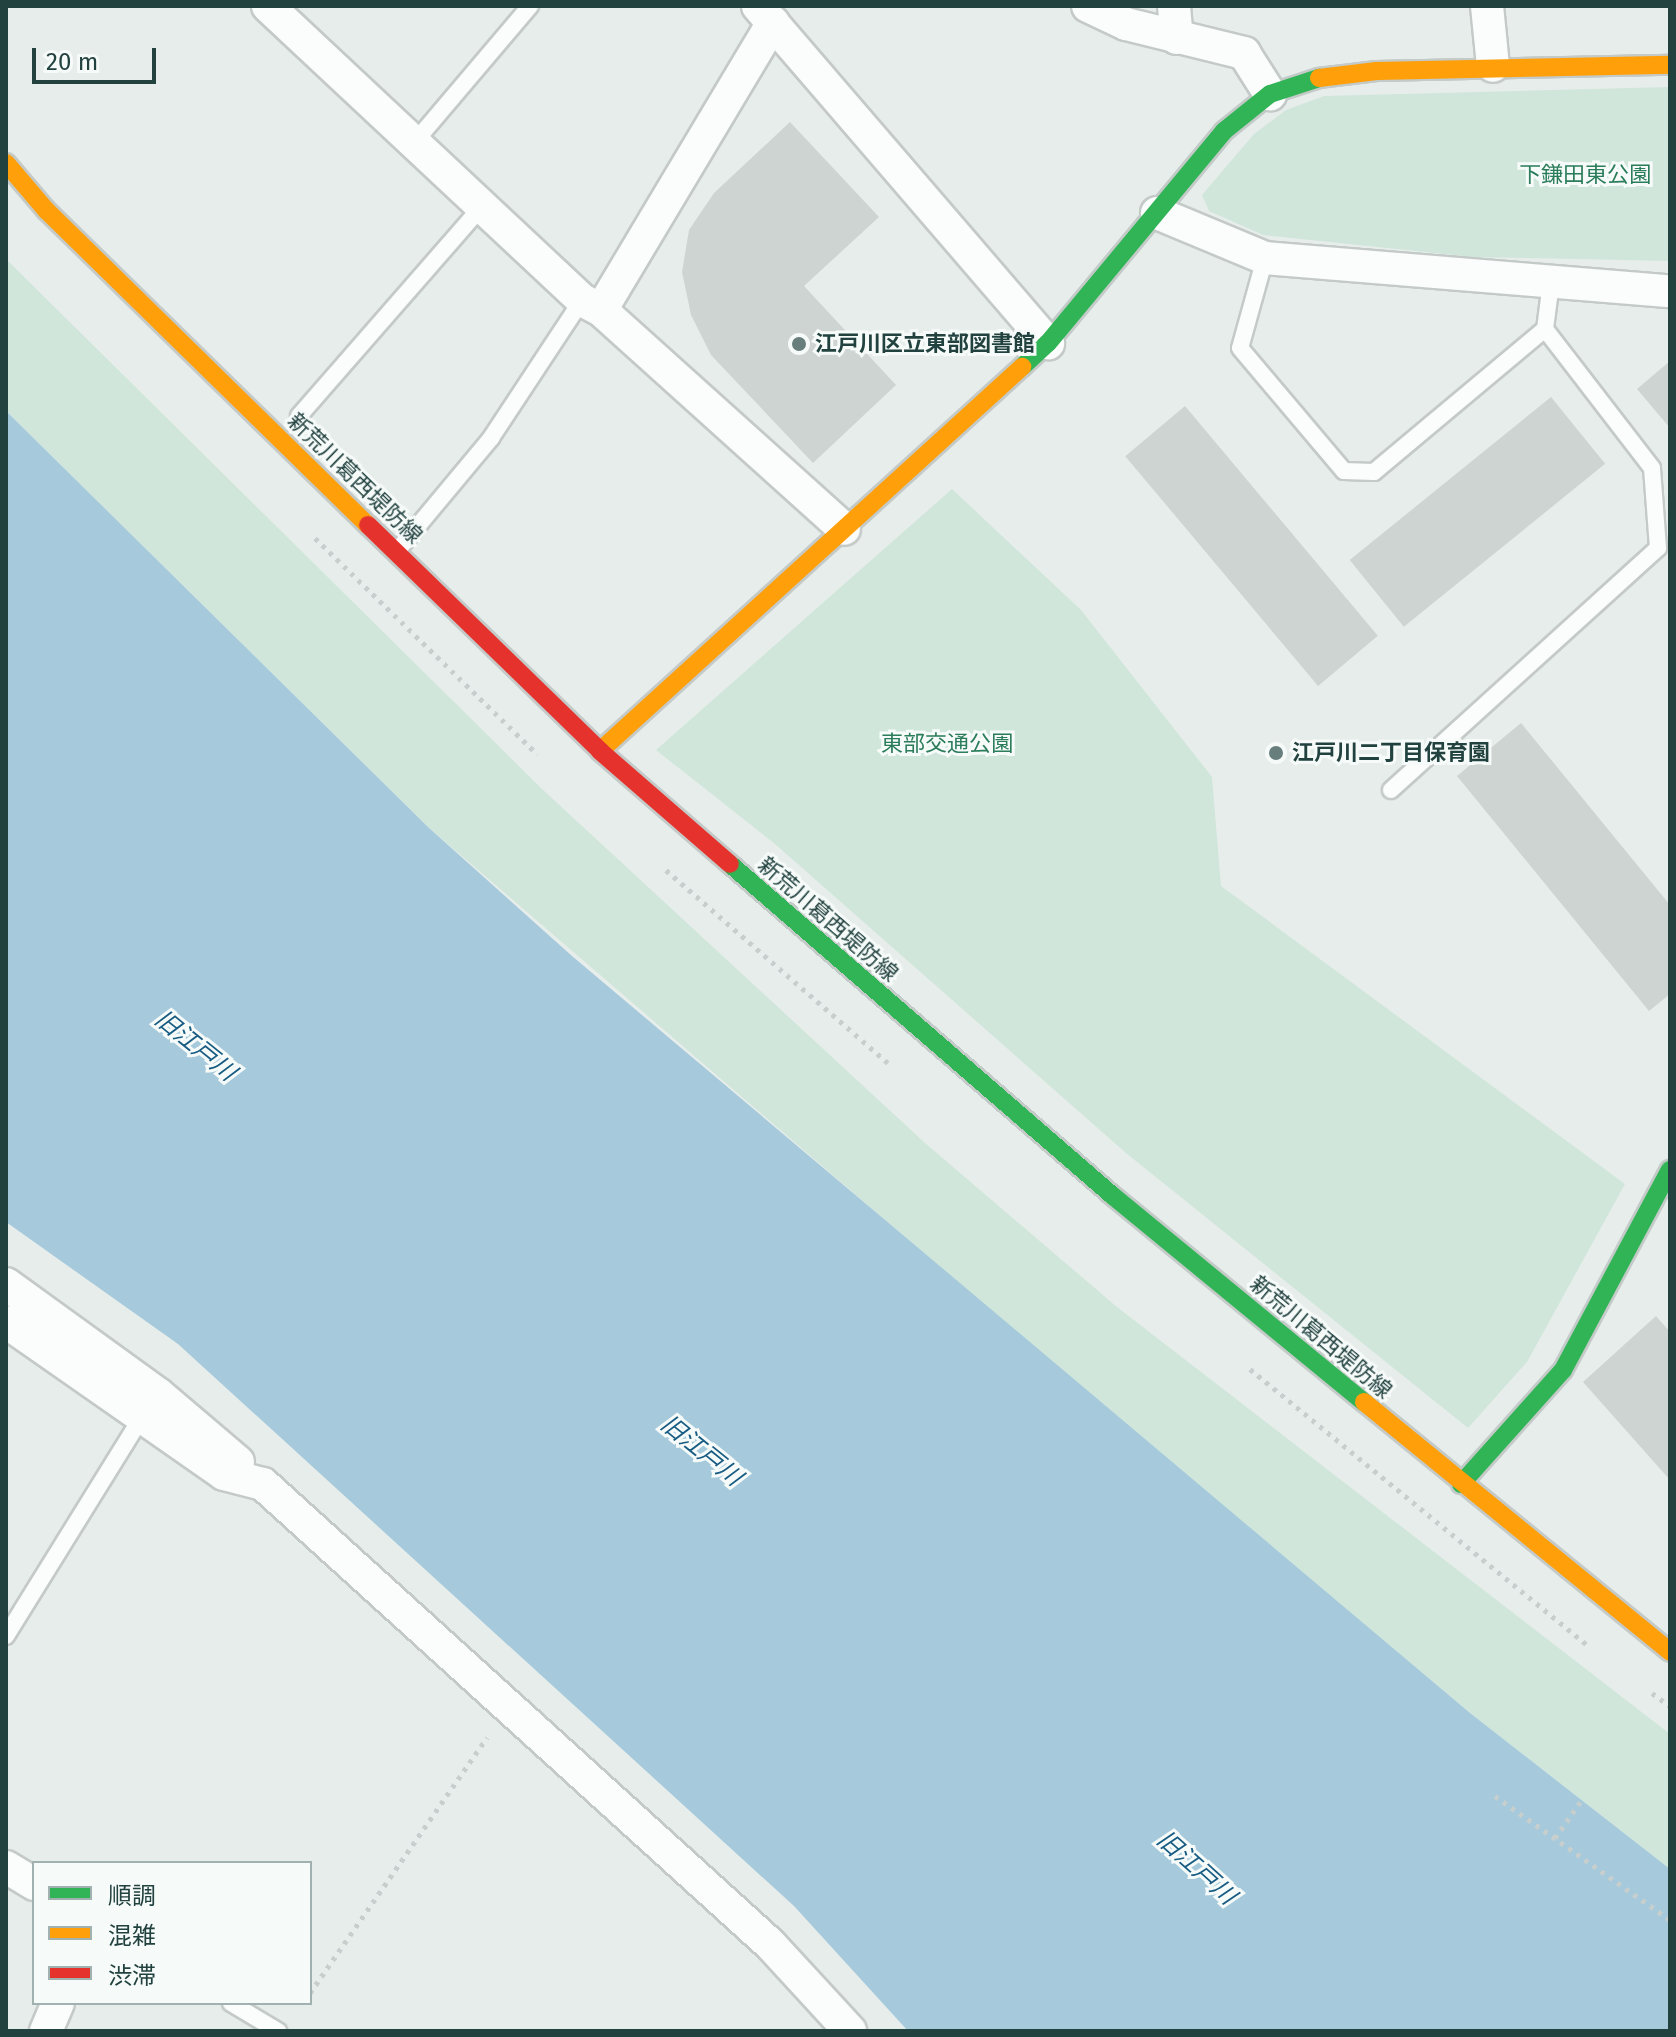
<!DOCTYPE html>
<meta charset="utf-8">
<style>
body{margin:0}
#map{position:relative;width:1676px;height:2037px;overflow:hidden;background:#e7edeb;font-family:"Fira Sans","Noto Sans JP",sans-serif}
div>[style]{position:absolute}
.green>*{inset:0;background:#d0e6db}
.water>*{inset:0;background:#a6cadc}
.building>*{inset:0;background:#ced4d2;transform-origin:0 0}
.path>*{height:5px;margin-top:-2.5px;transform-origin:0;background:repeating-linear-gradient(90deg,#c6cece 0 4px,transparent 0 10px)}
.roads{filter:drop-shadow(2px 0 #c4cac8) drop-shadow(-2px 0 #c4cac8) drop-shadow(0 2px #c4cac8) drop-shadow(0 -2px #c4cac8)}
.lane>*{height:16px;margin:-8px;padding:0 8px;transform-origin:8px;border-radius:8px;background:#fbfcfc}
.street>*{height:32px;margin:-16px;padding:0 16px;transform-origin:16px;border-radius:16px;background:#fbfcfc}
.fast>*{height:18px;margin:-9px;padding:0 9px;transform-origin:9px;border-radius:9px;background:#30b455}
.slow>*{height:18px;margin:-9px;padding:0 9px;transform-origin:9px;border-radius:9px;background:#ff9f0a}
.jam>*{height:18px;margin:-9px;padding:0 9px;transform-origin:9px;border-radius:9px;background:#e5322d}
.dots>*{width:22px;height:22px;translate:-50% -50%;box-sizing:border-box;border:4px solid #f6fbf9;border-radius:50%}
span{translate:-50% -50%;white-space:nowrap;text-align:center;line-height:1.15;-webkit-text-stroke:6px #f6fbf9;paint-order:stroke}
.park-label{font-size:22px;color:#2a7c5a}
.poi-label{font-size:22px;color:#224240;font-weight:700}
.left{translate:0 -50%;text-align:left}
.street-label{font-size:22px;color:#224240}
.water-label{font-size:24px;color:#185c83;font-style:italic}
.frame{position:absolute;inset:0;border:8px solid #224240;pointer-events:none}
.legend{position:absolute;left:32px;top:1861px;width:280px;height:144px;box-sizing:border-box;background:#f6fbf9;border:2px solid #a1b1af;margin:0;padding:10px 14px;list-style:none;font-size:24px;color:#224240}
.legend li{display:flex;align-items:center;gap:16px;height:40px}
.legend b{width:40px;border:2px solid #a1b1af}
.scale{position:absolute;left:32px;top:48px;width:124px;height:36px;box-sizing:border-box;border:4px solid #224240;border-top:0;padding-left:10px;font-size:24px;line-height:28px;white-space:nowrap;color:#224240;-webkit-text-stroke:6px #f6fbf9;paint-order:stroke}
</style>
<div id="map">
<div class="green">
<i style="clip-path:polygon(1670px 87px,1670px 261px,1473px 257px,1263px 235px,1209px 211px,1202px 195px,1254px 134px,1286px 110px,1324px 96px)"></i>
<i style="clip-path:polygon(6px 259px,541px 788px,925px 1143px,1117px 1307px,1670px 1734px,1670px 1869px,1470px 1713px,1013px 1330px,428px 827px,6px 411px)"></i>
<i style="clip-path:polygon(952px 489px,1081px 610px,1212px 777px,1221px 886px,1625px 1184px,1527px 1362px,1468px 1428px,1126px 1153px,775px 844px,656px 750px)"></i>
</div>
<div class="water">
<i style="clip-path:polygon(6px 411px,428px 827px,572px 956px,1470px 1713px,1670px 1869px,1670px 2031px,908px 2031px,794px 1906px,178px 1344px,6px 1222px)"></i>
</div>
<div class="building">
<i style="clip-path:polygon(790px 122px,879px 217px,804px 286px,896px 385px,813px 463px,711px 355px,691px 315px,682px 272px,689px 230px,714px 193px)"></i>
<i style="clip-path:polygon(1670px 361px,1670px 428px,1637px 389px)"></i>
<i style="left:1551px;top:397px;width:86px;height:259px;rotate:51deg"></i>
<i style="left:1185px;top:406px;width:300px;height:78px;rotate:50deg"></i>
<i style="clip-path:polygon(1521px 723px,1670px 905px,1670px 994px,1649px 1011px,1457px 776px)"></i>
<i style="clip-path:polygon(1656px 1316px,1670px 1332px,1670px 1480px,1583px 1382px)"></i>
</div>
<div class="path">
<i style="left:315px;top:538px;width:310px;rotate:44.2deg"></i>
<i style="left:666px;top:870px;width:294px;rotate:41deg"></i>
<i style="left:1250px;top:1369px;width:438px;rotate:39.3deg"></i>
<i style="left:1652px;top:1693px;width:22px;rotate:36deg"></i>
<i style="left:1495px;top:1796px;width:214px;rotate:35.3deg"></i>
<i style="left:1555px;top:1838px;width:45px;rotate:-54.9deg"></i>
<i style="left:310px;top:1993px;width:311px;rotate:-55.3deg"></i>
</div>
<div class="roads">
<div class="lane">
<i style="left:413px;top:144px;width:181px;rotate:-49.7deg"></i>
<i style="left:1265px;top:258px;width:93px;rotate:105.5deg"></i>
<i style="left:1240px;top:348px;width:161px;rotate:49.8deg"></i>
<i style="left:1344px;top:471px;width:30px;rotate:2deg"></i>
<i style="left:1374px;top:472px;width:223px;rotate:-39.9deg"></i>
<i style="left:299px;top:416px;width:279px;rotate:-48.9deg"></i>
<i style="left:397px;top:551px;width:147px;rotate:-50.2deg"></i>
<i style="left:491px;top:438px;width:165px;rotate:-56.6deg"></i>
<i style="left:1391px;top:790px;width:360px;rotate:-42.2deg"></i>
<i style="left:1658px;top:548px;width:80px;rotate:-94.3deg"></i>
<i style="left:1652px;top:468px;width:175px;rotate:-127.6deg"></i>
<i style="left:1545px;top:329px;width:46px;rotate:-82.6deg"></i>
<i style="left:6px;top:1636px;width:256px;rotate:-58.2deg"></i>
<i style="left:231px;top:2003px;width:55px;rotate:30.8deg"></i>
</div>
<div class="street">
<i style="left:268px;top:6px;width:430px;rotate:43.1deg"></i>
<i style="left:582px;top:300px;width:21px;rotate:28deg"></i>
<i style="left:601px;top:310px;width:327px;rotate:42deg"></i>
<i style="left:758px;top:6px;width:445px;rotate:49.3deg"></i>
<i style="left:1088px;top:6px;width:42px;rotate:25.3deg"></i>
<i style="left:1126px;top:24px;width:122px;rotate:13.8deg"></i>
<i style="left:1244px;top:53px;width:49px;rotate:57.6deg"></i>
<i style="left:1174px;top:6px;width:32px;rotate:85deg"></i>
<i style="left:1487px;top:6px;width:60px;rotate:84.3deg"></i>
<i style="left:1157px;top:213px;width:117px;rotate:22.6deg"></i>
<i style="left:1265px;top:258px;width:406px;rotate:4.7deg"></i>
<i style="left:601px;top:310px;width:335px;rotate:-59.1deg"></i>
<i style="left:6px;top:1284px;width:188px;rotate:35.9deg"></i>
<i style="left:158px;top:1394px;width:105px;rotate:40.4deg"></i>
<i style="left:6px;top:1322px;width:266px;rotate:34.9deg"></i>
<i style="left:224px;top:1474px;width:40px;rotate:14.4deg"></i>
<i style="left:263px;top:1484px;width:686px;rotate:42.22deg"></i>
<i style="left:771px;top:1945px;width:117px;rotate:47.4deg"></i>
<i style="left:6px;top:1867px;width:33px;rotate:31deg"></i>
<i style="left:46px;top:2031px;width:30px;rotate:-67deg"></i>
</div>
<div class="fast">
<i style="left:1022px;top:367px;width:35px;rotate:-43deg"></i>
<i style="left:1048px;top:343px;width:276px;rotate:-50.3deg"></i>
<i style="left:1224px;top:131px;width:59px;rotate:-38.8deg"></i>
<i style="left:1270px;top:94px;width:52px;rotate:-18.1deg"></i>
<i style="left:730px;top:864px;width:507px;rotate:40.92deg"></i>
<i style="left:1113px;top:1196px;width:325px;rotate:39.4deg"></i>
<i style="left:1461px;top:1484px;width:153px;rotate:-48.2deg"></i>
<i style="left:1563px;top:1370px;width:227px;rotate:-61.9deg"></i>
</div>
<div class="slow">
<i style="left:1319px;top:78px;width:58px;rotate:-6.9deg"></i>
<i style="left:1377px;top:71px;width:293px;rotate:-1.2deg"></i>
<i style="left:6px;top:163px;width:62px;rotate:49.6deg"></i>
<i style="left:46px;top:210px;width:450px;rotate:44.4deg"></i>
<i style="left:600px;top:751px;width:571px;rotate:-42.3deg"></i>
<i style="left:1364px;top:1402px;width:395px;rotate:39.2deg"></i>
</div>
<div class="jam">
<i style="left:368px;top:525px;width:324px;rotate:44.2deg"></i>
<i style="left:600px;top:751px;width:172px;rotate:41deg"></i>
</div>
</div>
<div class="dots">
<i style="left:799px;top:344px;background:#677e7c"></i>
<i style="left:1276px;top:753px;background:#677e7c"></i>
</div>
<div class="park-label">
<span style="left:1585px;top:175px">下鎌田東公園</span>
<span style="left:947px;top:744px">東部交通公園</span>
</div>
<div class="poi-label">
<span class="left" style="left:815px;top:344px">江戸川区立東部図書館</span>
<span class="left" style="left:1292px;top:753px">江戸川二丁目保育園</span>
</div>
<div class="street-label">
<span style="left:355px;top:478px;rotate:44deg">新荒川葛西堤防線</span>
<span style="left:828px;top:919px;rotate:41deg">新荒川葛西堤防線</span>
<span style="left:1321px;top:1337px;rotate:40deg">新荒川葛西堤防線</span>
</div>
<div class="water-label">
<span style="left:195px;top:1046px;rotate:39deg">旧江戸川</span>
<span style="left:701px;top:1451px;rotate:39deg">旧江戸川</span>
<span style="left:1196px;top:1868px;rotate:42deg">旧江戸川</span>
</div>
<div class="frame"></div>
<ul class="legend">
<li><b style="height:10px;background:#30b455"></b>順調</li>
<li><b style="height:10px;background:#ff9f0a"></b>混雑</li>
<li><b style="height:10px;background:#e5322d"></b>渋滞</li>
</ul>
<div class="scale">20 m</div>
</div>
